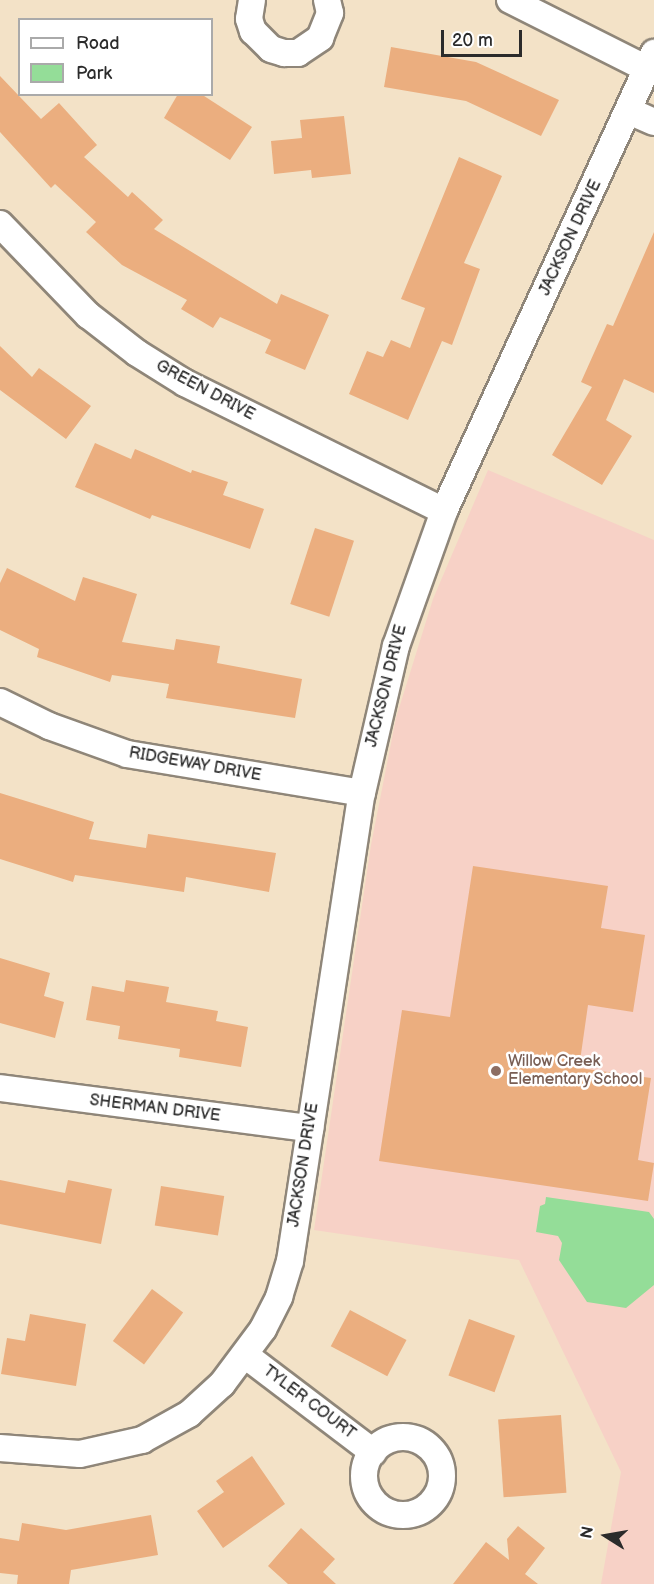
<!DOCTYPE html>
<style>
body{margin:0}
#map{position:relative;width:654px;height:1584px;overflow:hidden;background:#f3e2c7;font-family:"Balsamiq Sans",sans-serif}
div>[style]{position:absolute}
.built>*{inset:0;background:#f7d1c6}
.green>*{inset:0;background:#94dd98}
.building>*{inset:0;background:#ebae7f;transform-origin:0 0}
.roads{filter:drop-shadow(2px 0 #8f8679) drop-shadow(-2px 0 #8f8679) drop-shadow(0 2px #8f8679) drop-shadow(0 -2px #8f8679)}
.street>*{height:26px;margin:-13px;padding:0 13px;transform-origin:13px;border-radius:13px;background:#fff}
.street>.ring{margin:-13px;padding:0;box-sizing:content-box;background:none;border:26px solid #fff;border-radius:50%}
.dots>*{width:16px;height:16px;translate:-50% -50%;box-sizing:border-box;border:3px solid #fff;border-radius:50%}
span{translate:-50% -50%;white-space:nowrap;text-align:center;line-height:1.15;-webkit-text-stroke:5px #fff;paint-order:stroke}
.street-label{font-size:16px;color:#2b2b2b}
.education-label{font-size:16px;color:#785e54}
.left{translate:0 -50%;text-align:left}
.legend{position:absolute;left:18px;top:18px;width:195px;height:78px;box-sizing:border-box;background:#fff;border:2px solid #aaa;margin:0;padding:8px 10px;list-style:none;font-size:18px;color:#2b2b2b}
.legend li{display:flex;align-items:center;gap:12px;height:30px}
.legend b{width:30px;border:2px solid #aaa}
.north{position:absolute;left:576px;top:1506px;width:60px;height:60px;-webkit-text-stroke:4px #fff;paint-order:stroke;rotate:281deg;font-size:16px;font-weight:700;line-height:24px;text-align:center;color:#2b2b2b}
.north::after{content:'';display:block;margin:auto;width:21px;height:27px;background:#2b2b2b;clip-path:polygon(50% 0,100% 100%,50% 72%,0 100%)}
.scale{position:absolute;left:441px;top:30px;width:81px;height:27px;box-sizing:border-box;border:3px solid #2b2b2b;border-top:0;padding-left:8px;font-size:18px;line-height:21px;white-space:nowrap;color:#2b2b2b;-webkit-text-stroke:4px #fff;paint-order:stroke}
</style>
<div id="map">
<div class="built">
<i style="clip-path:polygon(488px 470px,654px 540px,654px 1584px,601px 1584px,621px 1472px,519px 1260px,314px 1230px,371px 845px,396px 718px,433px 599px)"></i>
</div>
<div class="green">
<i style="clip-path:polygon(546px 1197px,649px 1212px,654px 1219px,654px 1285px,626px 1308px,587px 1302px,559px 1260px,562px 1243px,558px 1236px,536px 1232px,540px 1206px,545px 1204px)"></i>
</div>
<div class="building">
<i style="clip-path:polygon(391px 47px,476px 62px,559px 100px,541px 136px,466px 101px,384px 87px)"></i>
<i style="clip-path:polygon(0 76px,41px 119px,59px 103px,97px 145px,84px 157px,128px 197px,132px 192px,163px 220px,154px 229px,277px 304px,281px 294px,329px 315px,305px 370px,265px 353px,271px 340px,220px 317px,213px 328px,181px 309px,187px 300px,122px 265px,86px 232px,96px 222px,55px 184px,51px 188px,0 132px)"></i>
<i style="clip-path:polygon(178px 94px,201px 94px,252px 127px,230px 160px,164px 118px)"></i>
<i style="clip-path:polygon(344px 116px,351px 174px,312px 178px,311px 170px,274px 174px,271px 141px,302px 138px,300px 120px)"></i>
<i style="clip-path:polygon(459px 157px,502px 176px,464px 263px,480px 269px,470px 296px,452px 345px,442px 341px,408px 420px,349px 394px,367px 351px,383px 357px,391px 340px,410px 348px,425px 308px,401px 299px)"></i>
<i style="clip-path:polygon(654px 232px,654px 393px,624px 379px,606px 420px,632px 436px,602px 485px,552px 455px,592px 387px,581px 382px,607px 324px,613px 326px)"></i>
<i style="clip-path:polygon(0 346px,32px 377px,39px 368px,91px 406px,66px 439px,0 390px)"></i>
<i style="clip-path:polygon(95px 443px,131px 459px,135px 449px,191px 473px,192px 470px,228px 482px,223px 495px,264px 509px,250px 549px,152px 515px,150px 519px,75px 487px)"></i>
<i style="left:315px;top:528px;width:41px;height:80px;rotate:18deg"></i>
<i style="clip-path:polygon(7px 568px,75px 601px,83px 577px,137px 594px,122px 642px,174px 650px,176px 639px,220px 646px,217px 663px,302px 679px,295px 718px,166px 698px,169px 684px,112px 675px,110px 682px,37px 657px,39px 649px,0 630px,0 583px)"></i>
<i style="clip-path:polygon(0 793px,94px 822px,89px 839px,146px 848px,148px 834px,276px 853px,269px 892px,186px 877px,184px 892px,75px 875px,73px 882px,0 859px)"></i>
<i style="clip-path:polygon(473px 866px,608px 886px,601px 928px,645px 935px,633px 1012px,588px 1005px,579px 1068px,651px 1078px,638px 1160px,654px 1163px,648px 1201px,379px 1161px,402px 1010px,450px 1017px)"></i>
<i style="clip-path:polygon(0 958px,50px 973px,44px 996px,64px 1002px,55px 1038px,0 1023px)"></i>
<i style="clip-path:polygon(126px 980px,169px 987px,166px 1002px,218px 1011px,216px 1021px,248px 1027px,241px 1067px,179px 1057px,180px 1049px,118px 1039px,120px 1026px,86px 1020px,92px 986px,124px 992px)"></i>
<i style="clip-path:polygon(0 1180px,65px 1193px,68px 1180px,112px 1189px,101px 1244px,0 1224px)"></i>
<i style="left:161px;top:1186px;width:64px;height:40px;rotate:9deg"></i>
<i style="left:152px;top:1289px;width:39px;height:65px;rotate:37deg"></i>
<i style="left:350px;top:1310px;width:64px;height:41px;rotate:28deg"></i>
<i style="clip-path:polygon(30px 1314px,86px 1324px,76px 1386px,1px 1374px,7px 1338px,25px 1341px)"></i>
<i style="left:469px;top:1319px;width:49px;height:60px;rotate:20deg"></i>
<i style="left:561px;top:1415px;width:78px;height:63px;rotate:86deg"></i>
<i style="clip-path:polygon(252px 1456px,285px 1504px,223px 1548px,197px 1511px,224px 1492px,216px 1481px)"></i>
<i style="clip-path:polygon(151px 1515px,158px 1555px,71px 1570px,69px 1584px,17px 1584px,18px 1575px,0 1573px,0 1538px,19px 1541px,22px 1523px,66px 1530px)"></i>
<i style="clip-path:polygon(518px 1526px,545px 1548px,525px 1574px,538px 1584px,453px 1584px,486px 1542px,509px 1560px,507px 1539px)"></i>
<i style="clip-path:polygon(301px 1528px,335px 1559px,323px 1572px,336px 1584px,288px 1584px,268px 1566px)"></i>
</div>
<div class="roads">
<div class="street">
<i style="left:252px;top:0;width:19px;rotate:99deg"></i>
<i style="left:249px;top:19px;width:13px;rotate:72deg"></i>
<i style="left:253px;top:31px;width:25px;rotate:45deg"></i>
<i style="left:271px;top:49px;width:14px;rotate:17deg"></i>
<i style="left:284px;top:53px;width:14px"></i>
<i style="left:298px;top:53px;width:27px;rotate:-34deg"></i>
<i style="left:320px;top:38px;width:27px;rotate:-68deg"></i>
<i style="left:330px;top:13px;width:13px;rotate:-103deg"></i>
<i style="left:510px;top:0;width:153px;rotate:26.7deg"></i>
<i style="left:629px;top:111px;width:27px;rotate:24deg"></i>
<i style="left:0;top:224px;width:127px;rotate:46deg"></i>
<i style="left:88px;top:315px;width:62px;rotate:37.8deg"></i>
<i style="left:137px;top:353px;width:57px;rotate:32deg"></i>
<i style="left:185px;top:383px;width:289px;rotate:26.3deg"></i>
<i style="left:0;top:702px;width:55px;rotate:26.1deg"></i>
<i style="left:49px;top:726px;width:83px;rotate:19.7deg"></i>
<i style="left:127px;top:754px;width:238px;rotate:9.4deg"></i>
<i style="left:0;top:1088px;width:313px;rotate:7.4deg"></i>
<i style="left:245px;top:1355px;width:161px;rotate:37.2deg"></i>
<i class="ring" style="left:364px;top:1437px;width:52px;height:52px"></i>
<i style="left:0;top:1448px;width:80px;rotate:4.3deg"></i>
<i style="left:80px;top:1454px;width:64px;rotate:-12.7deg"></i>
<i style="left:142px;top:1440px;width:54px;rotate:-29deg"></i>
<i style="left:189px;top:1414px;width:45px;rotate:-42.3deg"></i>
<i style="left:222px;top:1384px;width:69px;rotate:-53.3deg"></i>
<i style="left:263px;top:1329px;width:36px;rotate:-63deg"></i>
<i style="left:279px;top:1297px;width:38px;rotate:-73deg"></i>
<i style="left:290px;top:1261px;width:474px;rotate:-81.3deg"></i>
<i style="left:362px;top:793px;width:151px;rotate:-77deg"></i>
<i style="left:396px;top:646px;width:143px;rotate:-70.4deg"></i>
<i style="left:444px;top:511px;width:504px;rotate:-65.37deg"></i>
</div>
</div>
<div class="dots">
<i style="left:496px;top:1071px;background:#8d6e63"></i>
</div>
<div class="street-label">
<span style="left:571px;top:238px;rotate:-65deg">JACKSON DRIVE</span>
<span style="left:205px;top:391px;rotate:28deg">GREEN DRIVE</span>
<span style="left:387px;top:686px;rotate:-76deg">JACKSON DRIVE</span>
<span style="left:195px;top:765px;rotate:10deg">RIDGEWAY DRIVE</span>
<span style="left:155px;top:1109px;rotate:7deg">SHERMAN DRIVE</span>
<span style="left:304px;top:1165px;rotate:-81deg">JACKSON DRIVE</span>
<span style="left:309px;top:1403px;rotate:37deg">TYLER COURT</span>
</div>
<div class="education-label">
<span class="left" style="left:508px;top:1071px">Willow Creek<br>Elementary School</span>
</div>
<ul class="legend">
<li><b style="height:8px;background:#fff"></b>Road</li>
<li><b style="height:16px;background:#94dd98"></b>Park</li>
</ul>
<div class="north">N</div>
<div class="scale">20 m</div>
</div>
